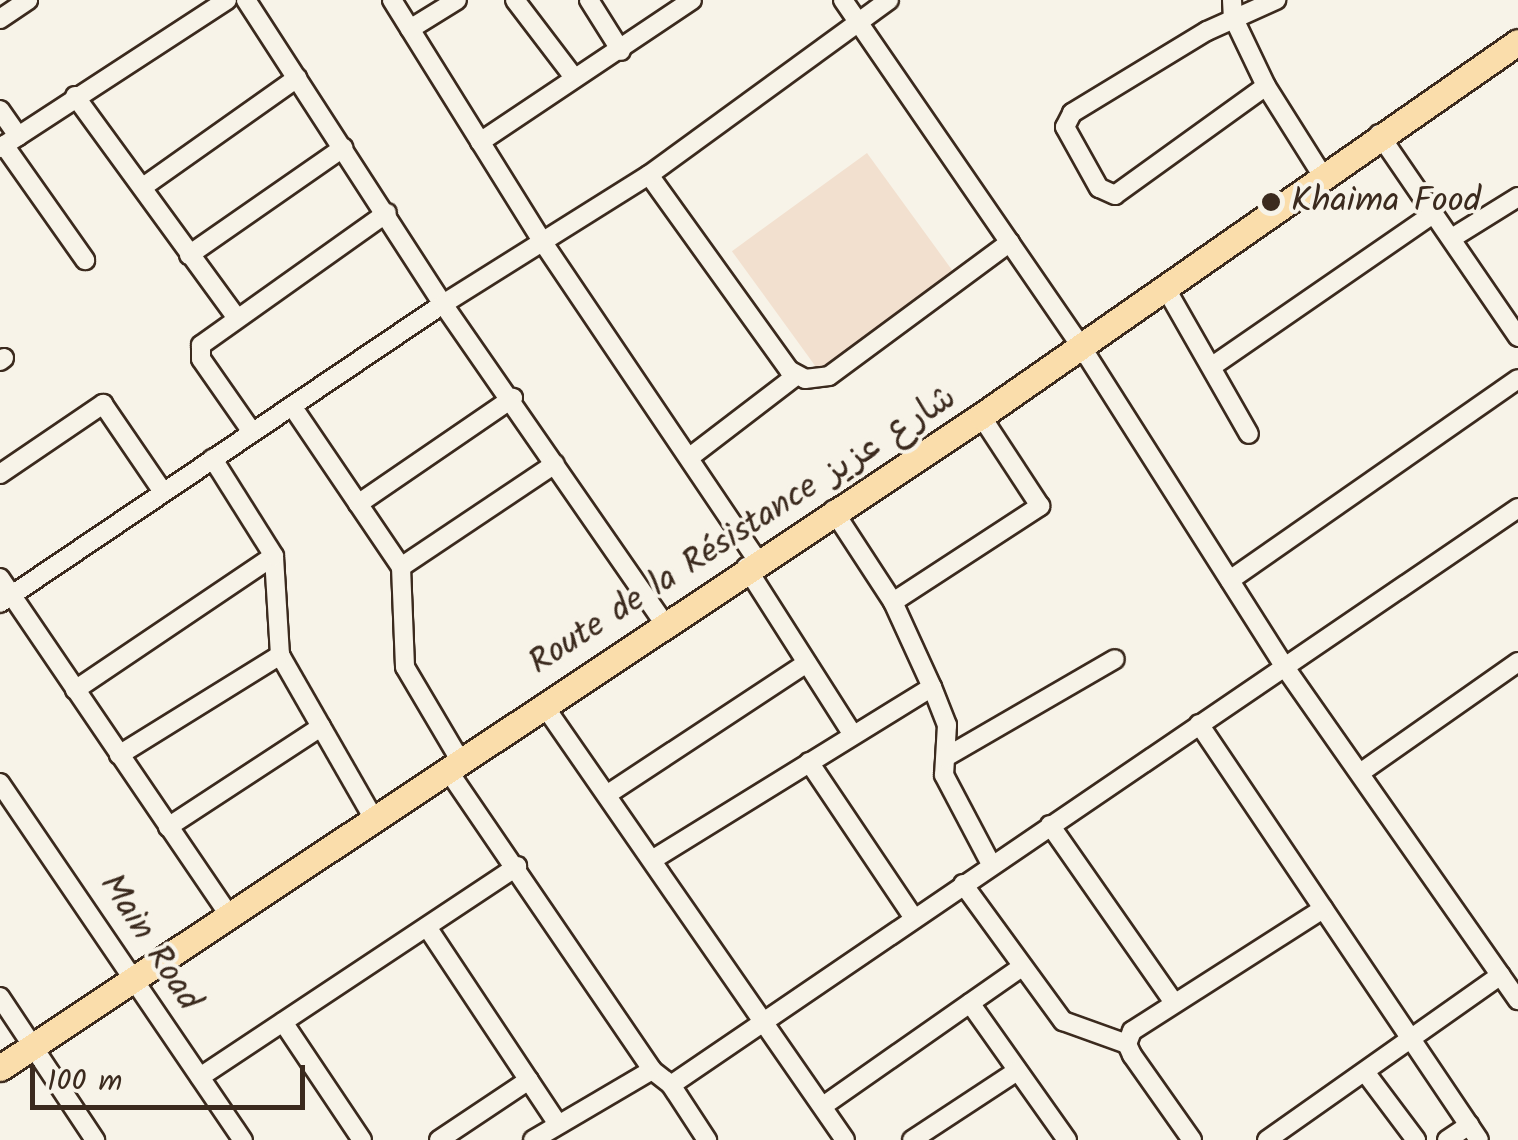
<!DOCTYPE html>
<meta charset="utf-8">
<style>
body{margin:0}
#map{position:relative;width:1518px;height:1140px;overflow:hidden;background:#f7f3e8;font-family:Kalam,"Playpen Sans Arabic",sans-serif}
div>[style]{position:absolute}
.built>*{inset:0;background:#f2e0cf;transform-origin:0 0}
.roads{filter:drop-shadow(2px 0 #3b2a1e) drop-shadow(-2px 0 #3b2a1e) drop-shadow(0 2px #3b2a1e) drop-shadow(0 -2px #3b2a1e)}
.street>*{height:18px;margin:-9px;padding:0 9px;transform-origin:9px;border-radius:9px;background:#f7f3e8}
.primary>*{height:25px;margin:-12.5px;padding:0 12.5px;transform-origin:12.5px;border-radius:12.5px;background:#faddab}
.dots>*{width:28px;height:28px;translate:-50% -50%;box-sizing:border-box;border:5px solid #f7f3e8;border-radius:50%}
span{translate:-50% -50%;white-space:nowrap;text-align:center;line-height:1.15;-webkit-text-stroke:8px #f7f3e8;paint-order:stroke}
.poi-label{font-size:35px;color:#3b2a1e}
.left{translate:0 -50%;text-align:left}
.street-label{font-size:35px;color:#3b2a1e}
.scale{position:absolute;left:30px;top:1065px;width:275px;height:45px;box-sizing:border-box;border:5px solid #3b2a1e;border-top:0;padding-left:12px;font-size:30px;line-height:35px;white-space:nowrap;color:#3b2a1e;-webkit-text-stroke:8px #f7f3e8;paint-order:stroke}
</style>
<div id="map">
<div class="built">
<i style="left:867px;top:153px;width:148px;height:167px;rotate:54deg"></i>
</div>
<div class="roads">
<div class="street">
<i style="left:246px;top:0;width:362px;rotate:57.1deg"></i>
<i style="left:443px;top:304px;width:388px;rotate:55.3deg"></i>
<i style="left:392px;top:0;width:284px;rotate:58.1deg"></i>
<i style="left:542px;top:241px;width:385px;rotate:56deg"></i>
<i style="left:515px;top:0;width:96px;rotate:52.7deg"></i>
<i style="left:589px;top:0;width:60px;rotate:57.9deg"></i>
<i style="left:843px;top:0;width:420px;rotate:55.5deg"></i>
<i style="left:1081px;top:346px;width:379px;rotate:57.6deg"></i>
<i style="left:1284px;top:666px;width:408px;rotate:55deg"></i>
<i style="left:1232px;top:0;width:17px;rotate:87deg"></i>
<i style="left:1233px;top:17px;width:76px;rotate:64.4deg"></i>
<i style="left:1266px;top:86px;width:105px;rotate:57.8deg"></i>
<i style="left:0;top:19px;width:34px;rotate:-34deg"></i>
<i style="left:410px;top:29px;width:55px;rotate:-31.7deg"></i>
<i style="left:1266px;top:86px;width:186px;rotate:144.2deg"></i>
<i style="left:1115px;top:195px;width:17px;rotate:-156deg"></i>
<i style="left:1099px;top:188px;width:70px;rotate:-119.1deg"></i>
<i style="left:1065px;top:127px;width:16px;rotate:-63deg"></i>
<i style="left:1072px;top:113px;width:158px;rotate:-31.3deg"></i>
<i style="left:1207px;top:31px;width:76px;rotate:-24.2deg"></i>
<i style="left:75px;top:96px;width:273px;rotate:53.9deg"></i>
<i style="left:0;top:110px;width:32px;rotate:55deg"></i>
<i style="left:1379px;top:134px;width:246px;rotate:55.6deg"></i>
<i style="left:480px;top:142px;width:255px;rotate:-33.8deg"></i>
<i style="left:4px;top:145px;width:141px;rotate:54.8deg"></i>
<i style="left:0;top:148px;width:271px;rotate:-33.1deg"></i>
<i style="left:649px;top:175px;width:240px;rotate:54.3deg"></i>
<i style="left:789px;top:370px;width:18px;rotate:29deg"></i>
<i style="left:805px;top:379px;width:24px;rotate:-7deg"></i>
<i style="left:829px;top:376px;width:225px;rotate:-36.5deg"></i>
<i style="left:143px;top:187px;width:189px;rotate:-35.3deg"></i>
<i style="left:1452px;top:238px;width:78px;rotate:-31.8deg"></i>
<i style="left:189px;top:255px;width:188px;rotate:-34.8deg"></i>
<i style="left:1165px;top:287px;width:169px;rotate:60.3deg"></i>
<i style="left:0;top:361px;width:5px;rotate:-37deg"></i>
<i style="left:1214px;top:365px;width:267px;rotate:-34.6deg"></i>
<i style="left:292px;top:406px;width:194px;rotate:55.9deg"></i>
<i style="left:401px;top:567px;width:100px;rotate:87.7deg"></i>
<i style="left:405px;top:667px;width:108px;rotate:59.4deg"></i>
<i style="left:252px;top:432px;width:89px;rotate:-124.9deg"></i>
<i style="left:201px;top:359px;width:14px;rotate:-90deg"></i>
<i style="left:201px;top:345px;width:228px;rotate:-35.4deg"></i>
<i style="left:690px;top:457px;width:133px;rotate:-37.4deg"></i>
<i style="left:0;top:474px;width:125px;rotate:-34.2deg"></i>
<i style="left:103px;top:404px;width:107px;rotate:55.7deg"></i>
<i style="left:358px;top:504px;width:188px;rotate:-34.4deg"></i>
<i style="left:833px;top:510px;width:110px;rotate:56.9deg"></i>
<i style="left:893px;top:602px;width:94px;rotate:65.4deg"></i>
<i style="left:932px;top:687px;width:41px;rotate:68.5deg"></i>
<i style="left:947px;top:725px;width:50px;rotate:93.4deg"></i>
<i style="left:944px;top:775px;width:101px;rotate:62.2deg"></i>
<i style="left:401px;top:567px;width:185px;rotate:-33.8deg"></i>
<i style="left:746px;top:567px;width:199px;rotate:57.5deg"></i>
<i style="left:0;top:578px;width:409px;rotate:55.8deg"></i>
<i style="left:1230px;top:580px;width:351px;rotate:-34.9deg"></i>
<i style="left:893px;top:602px;width:176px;rotate:-33.1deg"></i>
<i style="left:1040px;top:506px;width:108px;rotate:-123.2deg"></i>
<i style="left:0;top:603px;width:534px;rotate:-34.02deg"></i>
<i style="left:443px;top:304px;width:243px;rotate:-32.1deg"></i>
<i style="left:649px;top:175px;width:297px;rotate:-36.1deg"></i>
<i style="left:280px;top:655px;width:189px;rotate:60.2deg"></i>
<i style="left:75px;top:690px;width:240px;rotate:-34deg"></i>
<i style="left:543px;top:704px;width:530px;rotate:55.29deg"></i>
<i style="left:1199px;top:724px;width:501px;rotate:56.06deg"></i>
<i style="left:119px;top:755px;width:190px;rotate:-31.8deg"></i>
<i style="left:280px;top:655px;width:99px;rotate:-93.5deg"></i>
<i style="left:274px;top:556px;width:115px;rotate:-122.2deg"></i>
<i style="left:946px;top:757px;width:195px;rotate:-30.1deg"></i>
<i style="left:809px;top:762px;width:187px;rotate:56.1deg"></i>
<i style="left:447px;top:769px;width:364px;rotate:55.7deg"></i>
<i style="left:652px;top:1070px;width:24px;rotate:38deg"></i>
<i style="left:671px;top:1085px;width:66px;rotate:56.8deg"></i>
<i style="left:1360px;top:773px;width:193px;rotate:-35.1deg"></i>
<i style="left:0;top:783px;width:432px;rotate:55.8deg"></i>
<i style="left:608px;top:794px;width:238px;rotate:-33.4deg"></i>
<i style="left:1050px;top:825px;width:217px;rotate:55.1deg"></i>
<i style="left:168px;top:827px;width:183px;rotate:-33.2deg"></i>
<i style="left:652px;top:860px;width:329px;rotate:-31.7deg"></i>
<i style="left:963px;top:884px;width:170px;rotate:53.9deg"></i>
<i style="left:1063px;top:1021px;width:68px;rotate:19.8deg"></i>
<i style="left:427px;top:927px;width:237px;rotate:56.4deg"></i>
<i style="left:0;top:997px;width:172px;rotate:56.4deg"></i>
<i style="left:970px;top:1003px;width:168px;rotate:54.7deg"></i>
<i style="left:283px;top:1022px;width:142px;rotate:56.2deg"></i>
<i style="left:1365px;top:1072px;width:85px;rotate:53.1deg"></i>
<i style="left:200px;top:1077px;width:381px;rotate:-33.6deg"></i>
<i style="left:671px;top:1085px;width:1025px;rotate:-34.26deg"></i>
<i style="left:823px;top:1106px;width:241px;rotate:-35deg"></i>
<i style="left:439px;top:1140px;width:108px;rotate:-33.7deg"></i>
<i style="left:533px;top:1140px;width:138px;rotate:-30.5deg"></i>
<i style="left:912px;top:1140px;width:126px;rotate:-33.3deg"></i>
<i style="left:1192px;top:1140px;width:104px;rotate:-125.2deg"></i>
<i style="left:1132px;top:1055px;width:12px;rotate:-114deg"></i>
<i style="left:1127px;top:1044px;width:14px;rotate:-69deg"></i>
<i style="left:1132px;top:1031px;width:227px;rotate:-32.6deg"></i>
<i style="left:1267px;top:1140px;width:286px;rotate:-35.2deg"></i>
<i style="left:1447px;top:1140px;width:27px;rotate:-34deg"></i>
</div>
<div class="primary">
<i style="left:0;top:1068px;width:1178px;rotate:-33.61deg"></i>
<i style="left:981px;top:416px;width:654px;rotate:-34.86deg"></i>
</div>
</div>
<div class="dots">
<i style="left:1271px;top:202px;background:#3b2a1e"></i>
</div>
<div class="poi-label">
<span class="left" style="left:1291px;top:202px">Khaima Food</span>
</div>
<div class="street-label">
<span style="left:743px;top:531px;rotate:-33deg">Route de la Résistance شارع عزيز</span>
<span style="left:149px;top:943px;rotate:57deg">Main Road</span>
</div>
<div class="scale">100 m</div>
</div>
